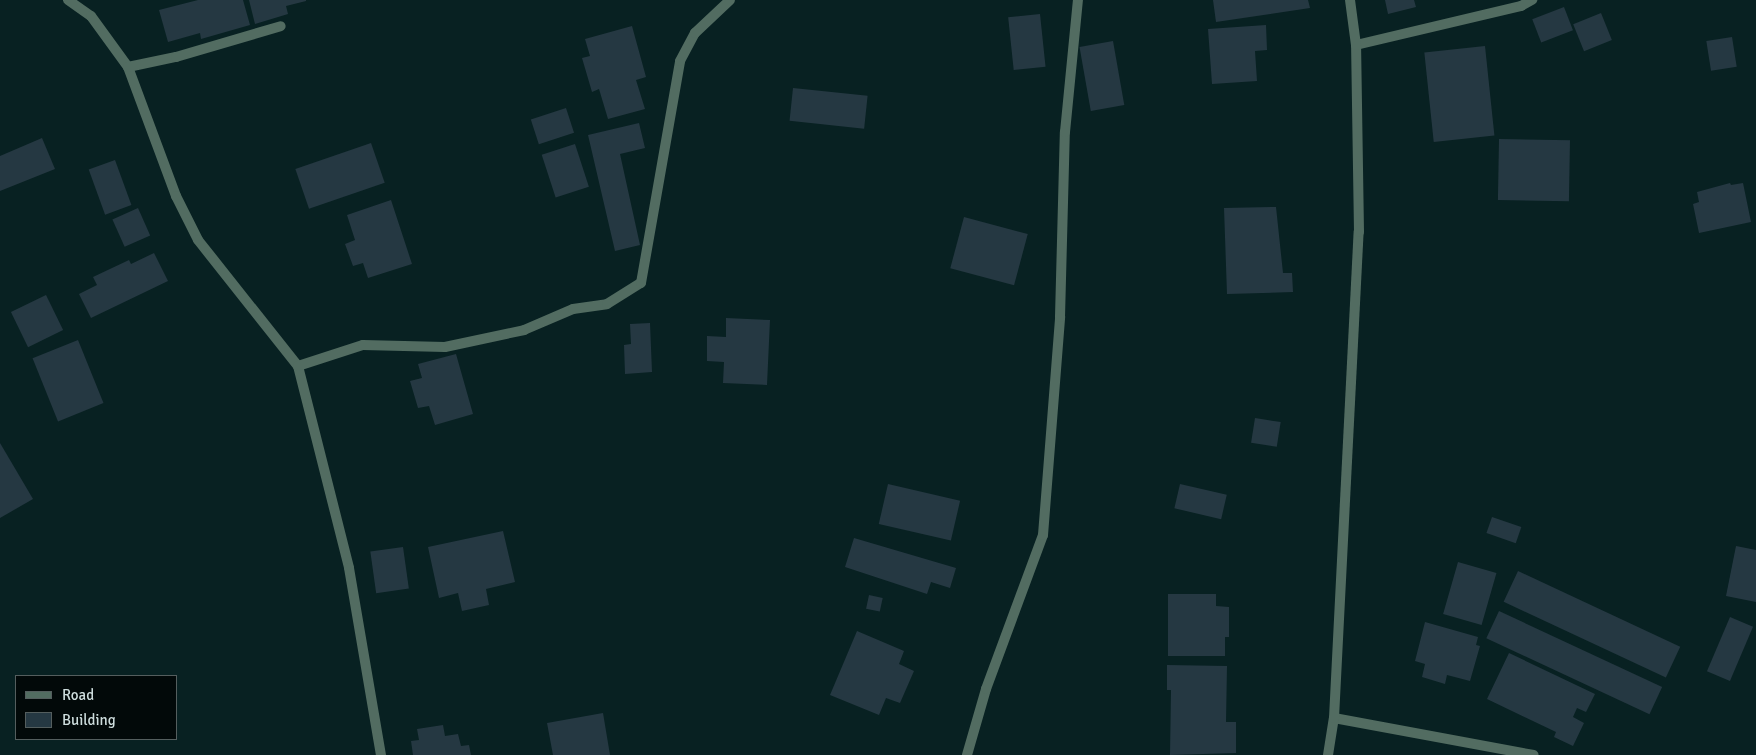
<!DOCTYPE html>
<style>
body{margin:0}
#map{position:relative;width:1756px;height:755px;overflow:hidden;background:#082122;font-family:Signika,sans-serif}
div>[style]{position:absolute}
.building>*{inset:0;background:#253842;transform-origin:0 0}
.street>*{height:10px;margin:-5px;padding:0 5px;transform-origin:5px;border-radius:5px;background:#526c61}
span{translate:-50% -50%;white-space:nowrap;text-align:center;line-height:1.15;-webkit-text-stroke:5px #020909;paint-order:stroke}
.legend{position:absolute;left:15px;top:675px;width:162px;height:65px;box-sizing:border-box;background:#020909;border:1px solid #545e5e;margin:0;padding:6px 9px;list-style:none;font-size:15px;color:#cedddd}
.legend li{display:flex;align-items:center;gap:10px;height:25px}
.legend b{width:25px;border:1px solid #545e5e}
</style>
<div id="map">
<div class="building">
<i style="clip-path:polygon(198px 0,243px 0,250px 25px,201px 39px,200px 33px,168px 42px,159px 10px)"></i>
<i style="clip-path:polygon(249px 0,306px 0,306px 1px,286px 6px,288px 14px,255px 24px)"></i>
<i style="clip-path:polygon(1213px 0,1308px 0,1310px 8px,1216px 22px)"></i>
<i style="clip-path:polygon(1385px 0,1414px 0,1416px 7px,1388px 14px)"></i>
<i style="left:1564px;top:7px;width:25px;height:34px;rotate:69deg"></i>
<i style="left:1601px;top:13px;width:29px;height:30px;rotate:68deg"></i>
<i style="left:1040px;top:14px;width:53px;height:32px;rotate:84deg"></i>
<i style="clip-path:polygon(1266px 25px,1267px 50px,1255px 51px,1257px 81px,1212px 84px,1208px 29px)"></i>
<i style="clip-path:polygon(632px 26px,646px 77px,636px 80px,645px 109px,608px 119px,599px 89px,592px 92px,582px 58px,590px 56px,585px 39px)"></i>
<i style="left:1732px;top:37px;width:30px;height:26px;rotate:81deg"></i>
<i style="left:1113px;top:41px;width:65px;height:34px;rotate:80deg"></i>
<i style="left:1485px;top:46px;width:90px;height:61px;rotate:84deg"></i>
<i style="left:793px;top:88px;width:75px;height:33px;rotate:6deg"></i>
<i style="left:566px;top:108px;width:26px;height:37px;rotate:72deg"></i>
<i style="clip-path:polygon(639px 123px,645px 148px,620px 154px,640px 245px,615px 251px,588px 135px)"></i>
<i style="clip-path:polygon(42px 138px,55px 169px,0 191px,0 156px)"></i>
<i style="left:1499px;top:139px;width:71px;height:61px;rotate:1deg"></i>
<i style="left:371px;top:143px;width:42px;height:80px;rotate:71deg"></i>
<i style="left:575px;top:144px;width:45px;height:35px;rotate:72deg"></i>
<i style="left:115px;top:160px;width:48px;height:28px;rotate:70deg"></i>
<i style="clip-path:polygon(1730px 183px,1731px 185px,1743px 183px,1751px 222px,1699px 233px,1693px 204px,1699px 202px,1697px 192px)"></i>
<i style="clip-path:polygon(391px 200px,412px 264px,368px 278px,363px 263px,353px 266px,345px 244px,355px 240px,347px 215px)"></i>
<i style="clip-path:polygon(1276px 207px,1283px 273px,1292px 273px,1293px 292px,1227px 294px,1224px 208px)"></i>
<i style="left:138px;top:208px;width:30px;height:28px;rotate:66deg"></i>
<i style="left:964px;top:217px;width:66px;height:53px;rotate:15deg"></i>
<i style="clip-path:polygon(154px 253px,168px 281px,91px 318px,79px 294px,97px 285px,93px 277px,129px 260px,131px 264px)"></i>
<i style="left:46px;top:295px;width:39px;height:39px;rotate:64deg"></i>
<i style="clip-path:polygon(726px 318px,770px 320px,767px 385px,723px 383px,724px 362px,707px 361px,707px 336px,726px 337px)"></i>
<i style="clip-path:polygon(650px 323px,652px 372px,625px 374px,624px 345px,631px 344px,630px 324px)"></i>
<i style="left:78px;top:340px;width:68px;height:49px;rotate:68deg"></i>
<i style="clip-path:polygon(456px 354px,473px 414px,435px 425px,429px 406px,418px 408px,410px 381px,422px 378px,418px 364px)"></i>
<i style="left:1255px;top:418px;width:26px;height:25px;rotate:9deg"></i>
<i style="clip-path:polygon(0 443px,33px 499px,0 518px)"></i>
<i style="left:888px;top:484px;width:74px;height:41px;rotate:13deg"></i>
<i style="left:1180px;top:484px;width:48px;height:25px;rotate:13deg"></i>
<i style="left:1492px;top:517px;width:31px;height:17px;rotate:19deg"></i>
<i style="clip-path:polygon(503px 531px,515px 582px,486px 589px,489px 605px,462px 611px,458px 593px,439px 598px,428px 547px)"></i>
<i style="clip-path:polygon(854px 538px,956px 568px,950px 588px,931px 582px,927px 594px,845px 567px)"></i>
<i style="clip-path:polygon(1736px 546px,1756px 550px,1756px 602px,1726px 596px)"></i>
<i style="left:403px;top:547px;width:42px;height:33px;rotate:82deg"></i>
<i style="left:1458px;top:562px;width:40px;height:54px;rotate:16deg"></i>
<i style="left:1518px;top:571px;width:179px;height:34px;rotate:25deg"></i>
<i style="clip-path:polygon(1168px 594px,1216px 594px,1216px 606px,1229px 607px,1229px 637px,1225px 637px,1225px 656px,1168px 656px)"></i>
<i style="left:869px;top:595px;width:14px;height:14px;rotate:12deg"></i>
<i style="left:1499px;top:611px;width:180px;height:30px;rotate:25deg"></i>
<i style="left:1730px;top:617px;width:25px;height:59px;rotate:23deg"></i>
<i style="clip-path:polygon(1425px 622px,1478px 637px,1476px 645px,1480px 646px,1470px 681px,1447px 675px,1445px 684px,1422px 677px,1425px 664px,1415px 661px)"></i>
<i style="clip-path:polygon(857px 631px,904px 651px,899px 664px,914px 671px,900px 703px,886px 698px,879px 715px,830px 695px)"></i>
<i style="clip-path:polygon(1509px 653px,1595px 694px,1586px 712px,1577px 708px,1573px 717px,1584px 723px,1573px 746px,1554px 737px,1556px 732px,1487px 699px)"></i>
<i style="clip-path:polygon(1167px 665px,1227px 666px,1226px 722px,1236px 722px,1236px 753px,1170px 755px,1171px 690px,1167px 690px)"></i>
<i style="clip-path:polygon(603px 713px,610px 755px,553px 755px,547px 723px)"></i>
<i style="clip-path:polygon(443px 725px,445px 736px,458px 734px,461px 746px,469px 745px,471px 755px,413px 755px,411px 741px,419px 740px,417px 729px)"></i>
</div>
<div class="street">
<i style="left:68px;top:0;width:28px;rotate:35deg"></i>
<i style="left:91px;top:16px;width:63px;rotate:54deg"></i>
<i style="left:128px;top:67px;width:138px;rotate:69.6deg"></i>
<i style="left:176px;top:196px;width:49px;rotate:63.4deg"></i>
<i style="left:198px;top:240px;width:161px;rotate:51.6deg"></i>
<i style="left:298px;top:366px;width:208px;rotate:75.8deg"></i>
<i style="left:349px;top:568px;width:190px;rotate:80.3deg"></i>
<i style="left:1356px;top:45px;width:170px;rotate:-13.3deg"></i>
<i style="left:1521px;top:6px;width:13px;rotate:-29deg"></i>
<i style="left:128px;top:67px;width:49px;rotate:-11.8deg"></i>
<i style="left:176px;top:57px;width:109px;rotate:-16.4deg"></i>
<i style="left:298px;top:366px;width:68px;rotate:-17.9deg"></i>
<i style="left:363px;top:345px;width:82px;rotate:1.4deg"></i>
<i style="left:445px;top:347px;width:81px;rotate:-12.1deg"></i>
<i style="left:524px;top:330px;width:53px;rotate:-23.2deg"></i>
<i style="left:573px;top:309px;width:34px;rotate:-8deg"></i>
<i style="left:607px;top:304px;width:40px;rotate:-32deg"></i>
<i style="left:641px;top:283px;width:225px;rotate:-80deg"></i>
<i style="left:680px;top:61px;width:32px;rotate:-62deg"></i>
<i style="left:695px;top:33px;width:48px;rotate:-43.3deg"></i>
<i style="left:1334px;top:718px;width:203px;rotate:10.5deg"></i>
<i style="left:967px;top:755px;width:69px;rotate:-73.9deg"></i>
<i style="left:986px;top:689px;width:164px;rotate:-69.7deg"></i>
<i style="left:1043px;top:535px;width:219px;rotate:-85.5deg"></i>
<i style="left:1060px;top:317px;width:185px;rotate:-88.5deg"></i>
<i style="left:1065px;top:132px;width:133px;rotate:-84.4deg"></i>
<i style="left:1328px;top:755px;width:37px;rotate:-81deg"></i>
<i style="left:1334px;top:718px;width:487px;rotate:-87.1deg"></i>
<i style="left:1359px;top:232px;width:187px;rotate:-90.9deg"></i>
<i style="left:1356px;top:45px;width:45px;rotate:-97.6deg"></i>
</div>
<ul class="legend">
<li><b style="height:6px;background:#526c61"></b>Road</li>
<li><b style="height:14px;background:#253842"></b>Building</li>
</ul>
</div>
